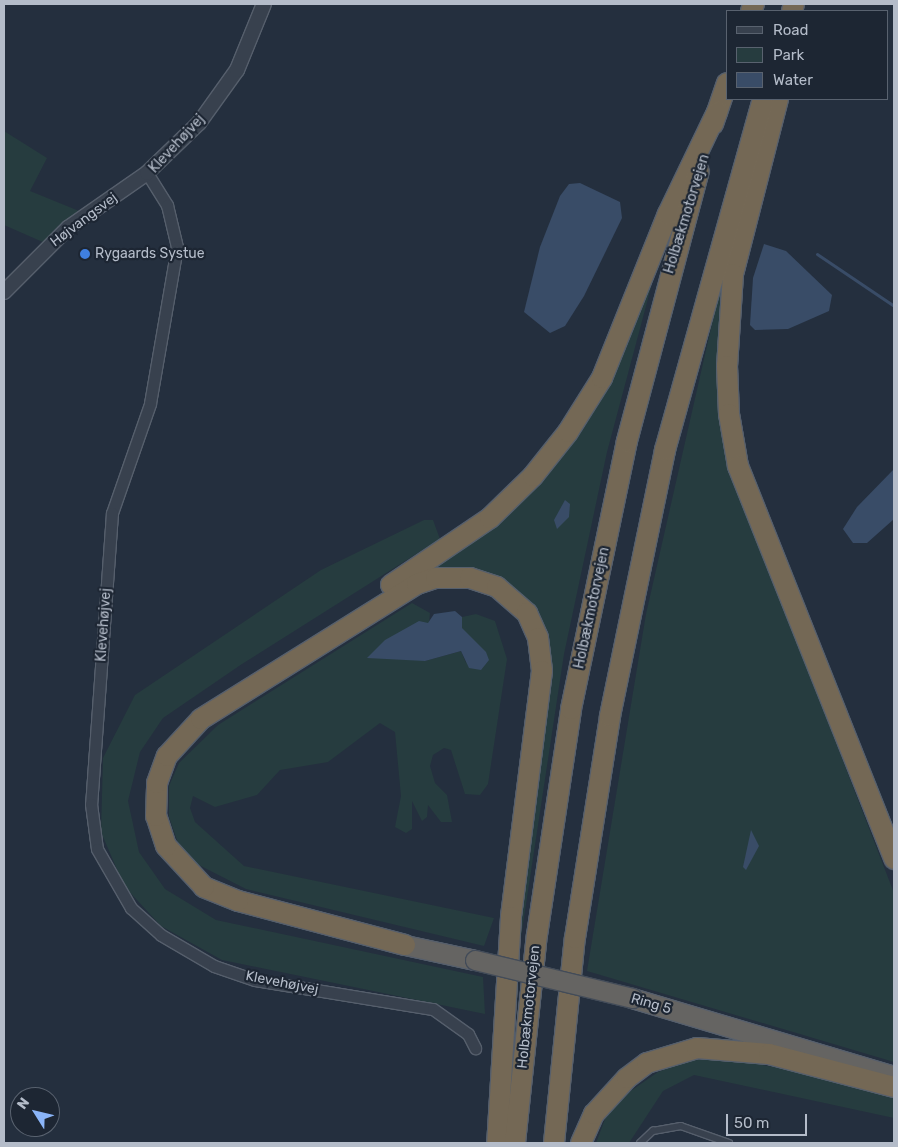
<!DOCTYPE html>
<meta charset="utf-8">
<style>
body{margin:0}
#map{position:relative;width:898px;height:1147px;overflow:hidden;background:#242f3e;font-family:Rubik,sans-serif}
div>[style]{position:absolute}
.green>*{inset:0;background:#263c3f}
.water>*{inset:0;background:#394c67}
.stream>*{height:3px;margin:-1.5px;padding:0 1.5px;transform-origin:1.5px;border-radius:1.5px;background:#394c67}
.roads{filter:drop-shadow(1px 0 #565f6c) drop-shadow(-1px 0 #565f6c) drop-shadow(0 1px #565f6c) drop-shadow(0 -1px #565f6c)}
.service>*{height:5.5px;margin:-2.75px;padding:0 2.75px;transform-origin:2.75px;border-radius:2.75px;background:#38414e}
.minor>*{height:11px;margin:-5.5px;padding:0 5.5px;transform-origin:5.5px;border-radius:5.5px;background:#38414e}
.tertiary>*{height:14px;margin:-7px;padding:0 7px;transform-origin:7px;border-radius:7px;background:#38414e}
.trunk>*{height:19px;margin:-9.5px;padding:0 9.5px;transform-origin:9.5px;border-radius:9.5px;background:#656462}
.motorway>*{height:20px;margin:-10px;padding:0 10px;transform-origin:10px;border-radius:10px;background:#746855}
.bridges{filter:drop-shadow(1px 0 #434c59) drop-shadow(-1px 0 #434c59) drop-shadow(0 1px #434c59) drop-shadow(0 -1px #434c59)}
.trunk-bridge>*{height:19px;margin:-9.5px;padding:0 9.5px;transform-origin:9.5px;border-radius:9.5px;background:#656462}
.dots>*{width:14px;height:14px;translate:-50% -50%;box-sizing:border-box;border:2px solid #1d2633;border-radius:50%}
span{translate:-50% -50%;white-space:nowrap;text-align:center;line-height:1.15;-webkit-text-stroke:4.5px #1d2633;paint-order:stroke}
.street-label{font-size:14px;color:#b4bcc9}
.poi-label{font-size:14px;color:#b4bcc9}
.left{translate:0 -50%;text-align:left}
.frame{position:absolute;inset:0;border:5px solid #b4bcc9;pointer-events:none}
.legend{position:absolute;left:726px;top:10px;width:162px;height:90px;box-sizing:border-box;background:#1d2633;border:1px solid #59626f;margin:0;padding:6px 9px;list-style:none;font-size:15px;color:#b4bcc9}
.legend li{display:flex;align-items:center;gap:10px;height:25px}
.legend b{width:25px;border:1px solid #59626f}
.north{position:absolute;left:10px;top:1087px;width:50px;height:50px;box-sizing:border-box;background:#1d2633;border:1px solid #59626f;border-radius:50%;rotate:306deg;font-size:14px;font-weight:700;line-height:20px;text-align:center;color:#b4bcc9}
.north::after{content:'';display:block;margin:auto;width:18px;height:22px;background:#8ab4f8;clip-path:polygon(50% 0,100% 100%,50% 72%,0 100%)}
.scale{position:absolute;left:726px;top:1114px;width:81px;height:22px;box-sizing:border-box;border:2px solid #b4bcc9;border-top:0;padding-left:6px;font-size:15px;line-height:18px;white-space:nowrap;color:#b4bcc9;-webkit-text-stroke:4px #1d2633;paint-order:stroke}
</style>
<div id="map">
<div class="green">
<i style="clip-path:polygon(4px 131px,47px 158px,30px 191px,84px 213px,45px 243px,4px 225px)"></i>
<i style="clip-path:polygon(657px 265px,607px 452px,564px 654px,518px 957px,514px 956px,546px 695px,516px 591px,412px 578px,544px 472px)"></i>
<i style="clip-path:polygon(719px 293px,723px 294px,718px 407px,726px 458px,894px 893px,894px 1062px,587px 971px,646px 614px)"></i>
<i style="clip-path:polygon(424px 520px,433px 520px,440px 539px,242px 664px,163px 718px,140px 752px,128px 801px,139px 852px,165px 889px,216px 920px,483px 977px,485px 1014px,222px 960px,161px 926px,124px 886px,101px 832px,103px 758px,135px 695px,321px 570px)"></i>
<i style="clip-path:polygon(412px 603px,430px 613px,425px 661px,461px 651px,466px 663px,460px 625px,462px 617px,476px 614px,495px 621px,507px 659px,488px 784px,480px 795px,465px 794px,451px 750px,444px 748px,433px 755px,430px 766px,435px 783px,447px 795px,452px 822px,441px 822px,428px 805px,427px 817px,422px 821px,412px 801px,412px 829px,406px 833px,395px 827px,401px 796px,395px 732px,380px 723px,328px 762px,280px 770px,257px 795px,215px 807px,193px 796px,190px 808px,195px 822px,244px 866px,494px 918px,484px 946px,246px 889px,191px 861px,179px 846px,169px 817px,169px 786px,179px 763px,218px 725px)"></i>
<i style="clip-path:polygon(720px 1058px,811px 1073px,894px 1098px,894px 1118px,694px 1075px,663px 1091px,629px 1143px,596px 1143px,605px 1119px,622px 1097px,658px 1072px,687px 1061px)"></i>
</div>
<div class="water">
<i style="clip-path:polygon(580px 183px,620px 202px,622px 218px,584px 296px,565px 326px,550px 333px,524px 312px,540px 247px,560px 196px,569px 184px)"></i>
<i style="clip-path:polygon(764px 244px,786px 251px,832px 295px,829px 311px,788px 329px,755px 330px,750px 325px,753px 278px)"></i>
<i style="clip-path:polygon(894px 469px,894px 519px,867px 543px,853px 543px,843px 529px,857px 507px)"></i>
<i style="clip-path:polygon(565px 500px,570px 504px,569px 517px,557px 529px,554px 520px)"></i>
<i style="clip-path:polygon(455px 611px,462px 617px,462px 628px,486px 652px,489px 660px,481px 670px,469px 668px,461px 651px,425px 661px,367px 658px,385px 640px,419px 621px,428px 623px,434px 614px)"></i>
<i style="clip-path:polygon(751px 830px,759px 846px,746px 870px,743px 867px)"></i>
</div>
<div class="stream">
<i style="left:817px;top:254px;width:93px;rotate:34deg"></i>
</div>
<div class="roads">
<div class="service">
<i style="left:640px;top:1143px;width:18px;rotate:-43deg"></i>
<i style="left:653px;top:1131px;width:28px;rotate:-10deg"></i>
<i style="left:681px;top:1126px;width:51px;rotate:19.5deg"></i>
</div>
<div class="minor">
<i style="left:147px;top:173px;width:38px;rotate:58deg"></i>
<i style="left:167px;top:205px;width:43px;rotate:76.6deg"></i>
<i style="left:177px;top:247px;width:159px;rotate:99.8deg"></i>
<i style="left:150px;top:404px;width:115px;rotate:109.2deg"></i>
<i style="left:112px;top:513px;width:292px;rotate:94.1deg"></i>
<i style="left:91px;top:804px;width:45px;rotate:82.4deg"></i>
<i style="left:97px;top:849px;width:68px;rotate:60deg"></i>
<i style="left:131px;top:908px;width:40px;rotate:42deg"></i>
<i style="left:161px;top:935px;width:61px;rotate:30.3deg"></i>
<i style="left:214px;top:966px;width:43px;rotate:18.9deg"></i>
<i style="left:255px;top:980px;width:180px;rotate:9.3deg"></i>
<i style="left:433px;top:1009px;width:43px;rotate:35.5deg"></i>
<i style="left:468px;top:1034px;width:16px;rotate:63deg"></i>
</div>
<div class="tertiary">
<i style="left:4px;top:292px;width:91px;rotate:-45deg"></i>
<i style="left:68px;top:228px;width:96px;rotate:-34.8deg"></i>
<i style="left:147px;top:173px;width:72px;rotate:-43.9deg"></i>
<i style="left:199px;top:123px;width:65px;rotate:-54.4deg"></i>
<i style="left:237px;top:70px;width:71px;rotate:-67.8deg"></i>
</div>
<div class="trunk">
<i style="left:405px;top:945px;width:72px;rotate:12.1deg"></i>
<i style="left:632px;top:998px;width:273px;rotate:16.6deg"></i>
</div>
<div class="motorway">
<i style="left:751px;top:11px;width:8px;rotate:-67deg"></i>
<i style="left:792px;top:11px;width:7px;rotate:-74deg"></i>
<i style="left:778px;top:99px;width:181px;rotate:104.4deg"></i>
<i style="left:733px;top:274px;width:92px;rotate:93.7deg"></i>
<i style="left:727px;top:366px;width:48px;rotate:87.6deg"></i>
<i style="left:729px;top:414px;width:53px;rotate:80.2deg"></i>
<i style="left:738px;top:466px;width:423px;rotate:68.3deg"></i>
<i style="left:713px;top:124px;width:43px;rotate:-71.1deg"></i>
<i style="left:391px;top:585px;width:120px;rotate:-34.1deg"></i>
<i style="left:490px;top:518px;width:60px;rotate:-44.3deg"></i>
<i style="left:533px;top:476px;width:56px;rotate:-51.5deg"></i>
<i style="left:568px;top:432px;width:64px;rotate:-57.8deg"></i>
<i style="left:602px;top:378px;width:177px;rotate:-68.1deg"></i>
<i style="left:668px;top:214px;width:113px;rotate:-64.3deg"></i>
<i style="left:405px;top:945px;width:173px;rotate:-165.2deg"></i>
<i style="left:238px;top:901px;width:37px;rotate:-158deg"></i>
<i style="left:204px;top:887px;width:56px;rotate:-132.8deg"></i>
<i style="left:166px;top:846px;width:32px;rotate:-108deg"></i>
<i style="left:156px;top:816px;width:33px;rotate:-88deg"></i>
<i style="left:157px;top:783px;width:29px;rotate:-70deg"></i>
<i style="left:167px;top:756px;width:50px;rotate:-47.4deg"></i>
<i style="left:201px;top:719px;width:255px;rotate:-32deg"></i>
<i style="left:417px;top:584px;width:20px;rotate:-18deg"></i>
<i style="left:436px;top:578px;width:34px"></i>
<i style="left:470px;top:578px;width:28px;rotate:18deg"></i>
<i style="left:497px;top:587px;width:40px;rotate:41deg"></i>
<i style="left:527px;top:613px;width:27px;rotate:66deg"></i>
<i style="left:538px;top:638px;width:33px;rotate:83deg"></i>
<i style="left:542px;top:671px;width:248px;rotate:97.2deg"></i>
<i style="left:511px;top:917px;width:226px;rotate:93.5deg"></i>
<i style="left:515px;top:1143px;width:209px;rotate:-84deg"></i>
<i style="left:537px;top:935px;width:229px;rotate:-81.4deg"></i>
<i style="left:571px;top:709px;width:274px;rotate:-78.2deg"></i>
<i style="left:627px;top:441px;width:279px;rotate:-75.1deg"></i>
<i style="left:554px;top:1143px;width:206px;rotate:-84.2deg"></i>
<i style="left:575px;top:938px;width:225px;rotate:-81deg"></i>
<i style="left:610px;top:716px;width:272px;rotate:-78.3deg"></i>
<i style="left:665px;top:450px;width:364px;rotate:-74.4deg"></i>
<i style="left:581px;top:1143px;width:32px;rotate:-66deg"></i>
<i style="left:594px;top:1114px;width:49px;rotate:-47.5deg"></i>
<i style="left:627px;top:1078px;width:25px;rotate:-37deg"></i>
<i style="left:647px;top:1063px;width:52px;rotate:-16.7deg"></i>
<i style="left:697px;top:1048px;width:72px;rotate:4.8deg"></i>
<i style="left:769px;top:1054px;width:129px;rotate:14.8deg"></i>
</div>
</div>
<div class="bridges">
<div class="trunk-bridge">
<i style="left:475px;top:960px;width:162px;rotate:13.6deg"></i>
</div>
</div>
<div class="dots">
<i style="left:85px;top:254px;background:#3f7fe0"></i>
</div>
<div class="street-label">
<span style="left:177px;top:144px;rotate:-47deg">Klevehøjvej</span>
<span style="left:687px;top:214px;rotate:-73deg">Holbækmotorvejen</span>
<span style="left:84px;top:220px;rotate:-37deg">Højvangsvej</span>
<span style="left:592px;top:608px;rotate:-78deg">Holbækmotorvejen</span>
<span style="left:104px;top:625px;rotate:-86deg">Klevehøjvej</span>
<span style="left:282px;top:983px;rotate:11deg">Klevehøjvej</span>
<span style="left:651px;top:1004px;rotate:16deg">Ring 5</span>
<span style="left:529px;top:1007px;rotate:-84deg">Holbækmotorvejen</span>
</div>
<div class="poi-label">
<span class="left" style="left:95px;top:254px">Rygaards Systue</span>
</div>
<div class="frame"></div>
<ul class="legend">
<li><b style="height:6px;background:#38414e"></b>Road</li>
<li><b style="height:14px;background:#263c3f"></b>Park</li>
<li><b style="height:14px;background:#394c67"></b>Water</li>
</ul>
<div class="north">N</div>
<div class="scale">50 m</div>
</div>
